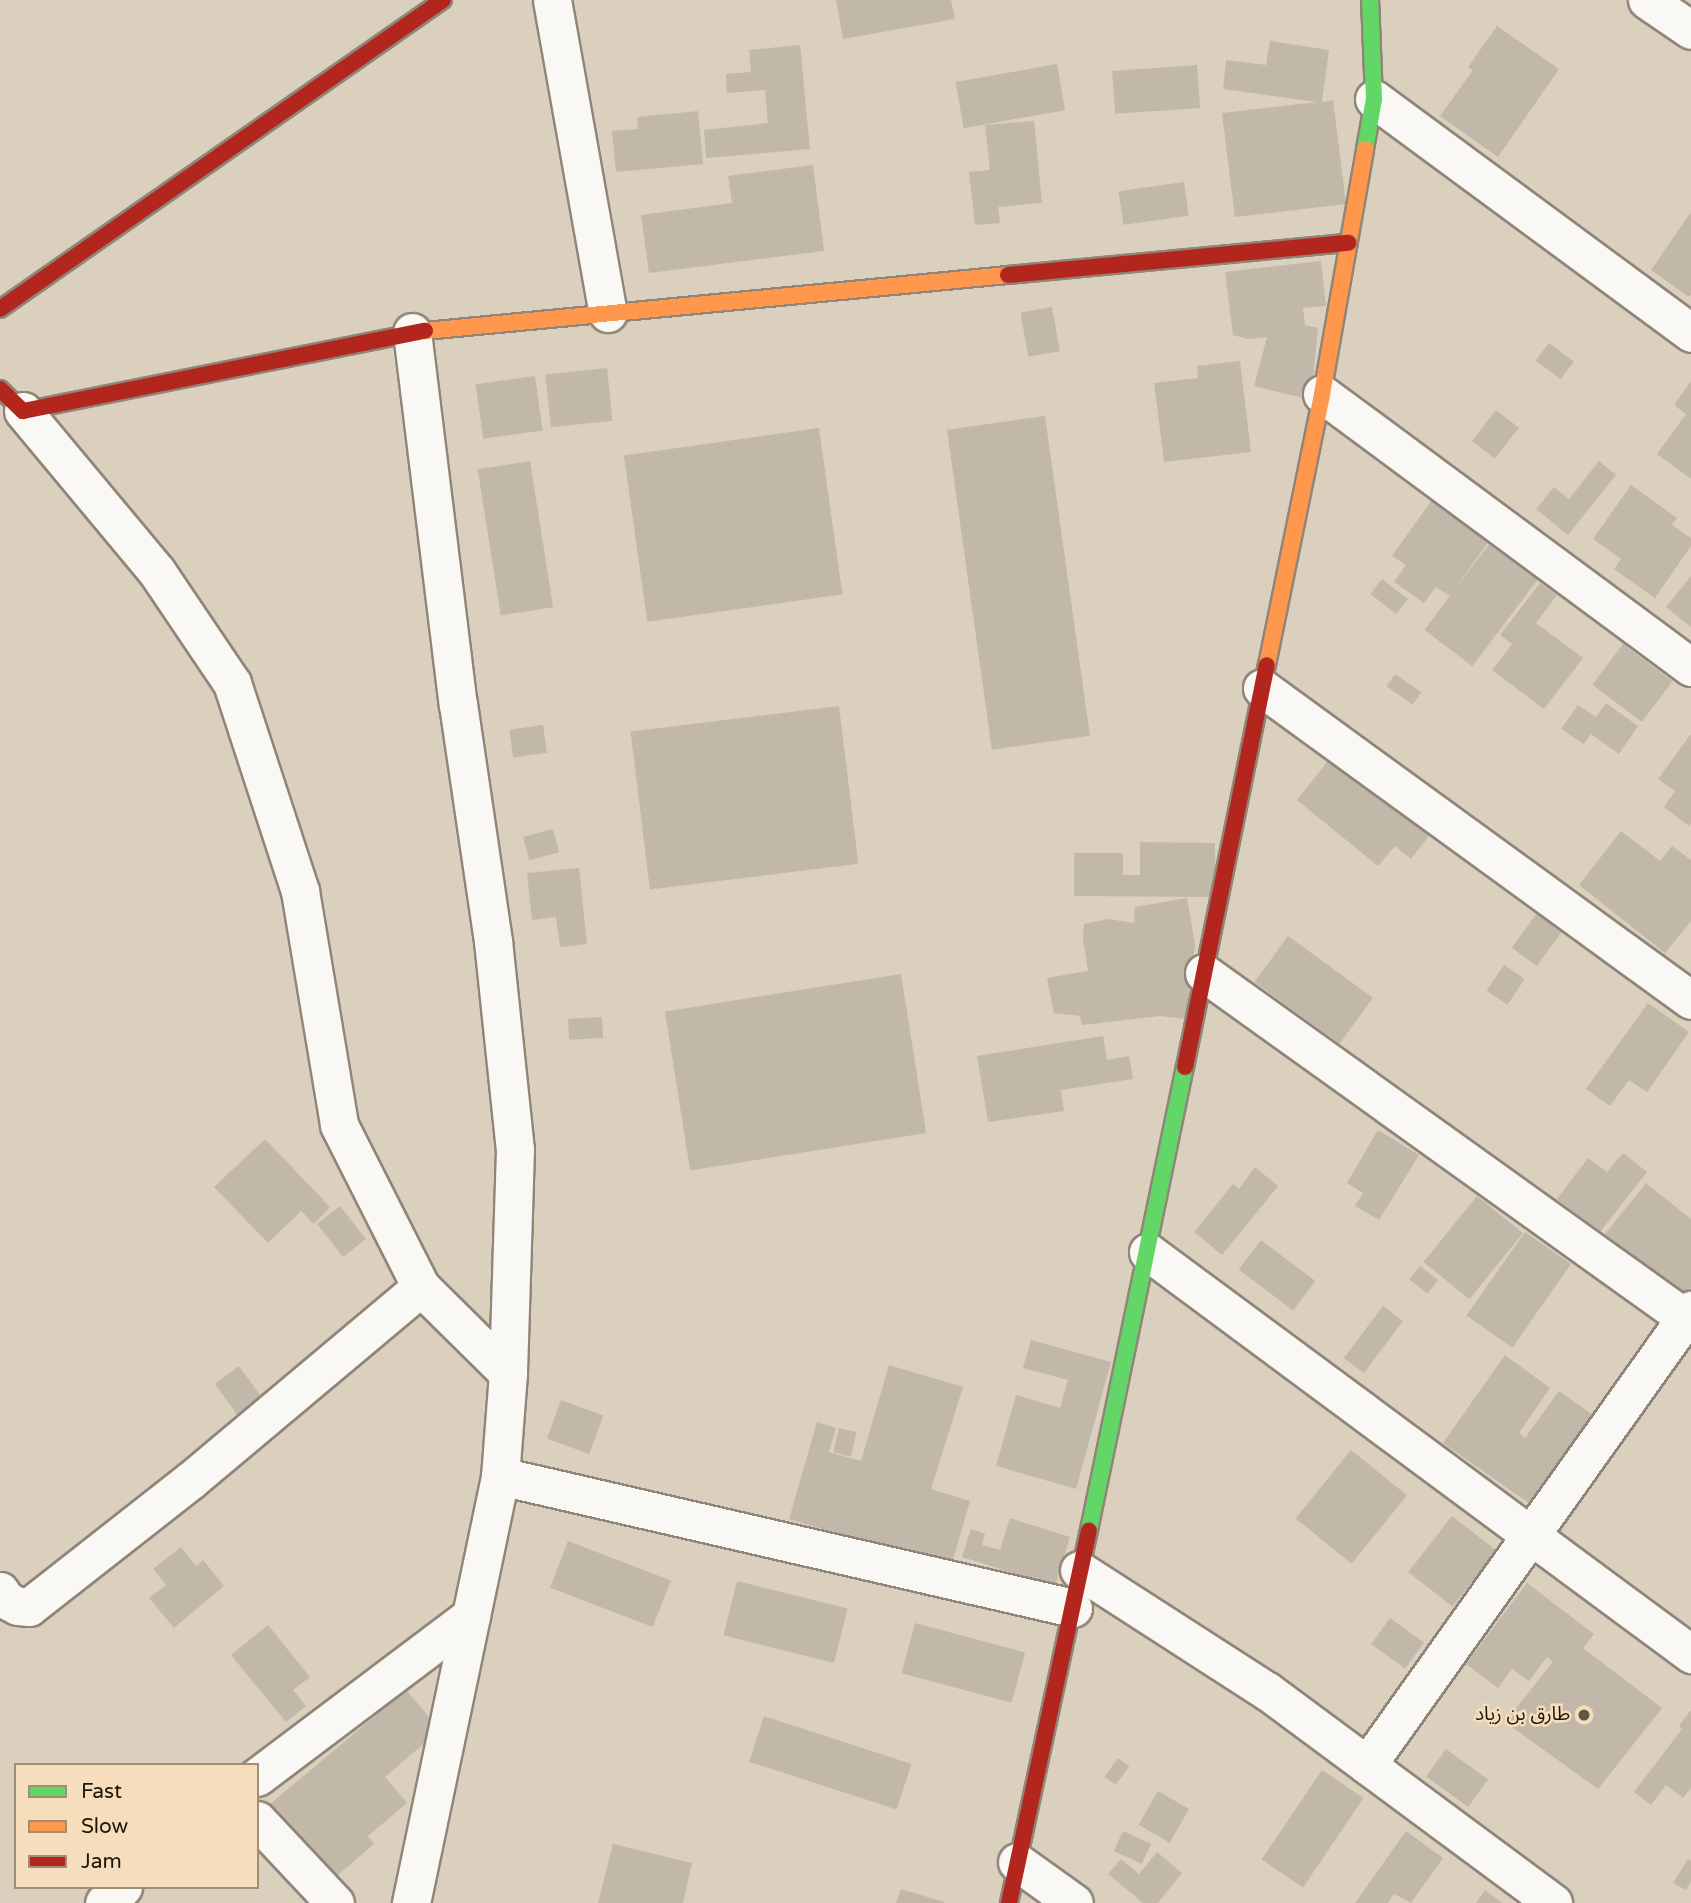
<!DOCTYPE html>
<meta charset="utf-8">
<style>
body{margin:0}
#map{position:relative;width:1691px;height:1903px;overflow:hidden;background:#dbcfbd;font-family:"Varela Round","Noto Sans Arabic",sans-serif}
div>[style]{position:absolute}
.building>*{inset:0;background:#c2b8aa;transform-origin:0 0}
.roads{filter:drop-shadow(2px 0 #8f8578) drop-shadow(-2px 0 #8f8578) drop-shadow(0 2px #8f8578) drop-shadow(0 -2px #8f8578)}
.street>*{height:37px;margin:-18.5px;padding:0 18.5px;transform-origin:18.5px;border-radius:18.5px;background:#faf8f5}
.fast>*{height:16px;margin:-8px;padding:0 8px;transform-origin:8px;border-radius:8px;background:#63d668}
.slow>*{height:16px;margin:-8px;padding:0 8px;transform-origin:8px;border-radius:8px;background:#ff974d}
.jam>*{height:16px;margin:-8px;padding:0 8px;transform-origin:8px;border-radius:8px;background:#b3261e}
.dots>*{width:19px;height:19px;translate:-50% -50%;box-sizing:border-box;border:4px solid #f6debc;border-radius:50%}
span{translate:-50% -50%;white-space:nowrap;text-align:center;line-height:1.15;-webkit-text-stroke:5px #f6debc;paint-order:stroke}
.poi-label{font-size:19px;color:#1e160a}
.right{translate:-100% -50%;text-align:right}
.legend{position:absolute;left:14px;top:1763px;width:245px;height:126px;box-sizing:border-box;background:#f6debc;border:2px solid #a08e75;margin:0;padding:9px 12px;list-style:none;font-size:21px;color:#1e160a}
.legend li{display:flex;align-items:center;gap:14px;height:35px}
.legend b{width:35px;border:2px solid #a08e75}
</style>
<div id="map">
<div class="building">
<i style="clip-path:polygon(836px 0,951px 0,955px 19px,843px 39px)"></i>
<i style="clip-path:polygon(1497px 26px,1559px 69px,1498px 157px,1440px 116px,1473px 70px,1468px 67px)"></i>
<i style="clip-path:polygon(1270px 41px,1329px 50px,1322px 102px,1333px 100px,1346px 204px,1235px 217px,1222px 113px,1317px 102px,1223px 89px,1226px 60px,1266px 65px)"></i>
<i style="clip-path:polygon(800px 45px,810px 149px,706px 158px,704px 130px,768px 123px,765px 90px,727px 93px,726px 74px,751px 72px,749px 50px)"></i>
<i style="left:1057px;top:64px;width:47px;height:103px;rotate:80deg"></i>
<i style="left:1197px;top:65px;width:43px;height:85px;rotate:86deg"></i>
<i style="clip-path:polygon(698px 111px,703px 164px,616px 172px,612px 131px,638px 129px,637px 117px)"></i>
<i style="clip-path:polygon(1034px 121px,1042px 203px,998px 207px,1000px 223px,975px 225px,969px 172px,990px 170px,985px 125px)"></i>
<i style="clip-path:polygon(813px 165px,824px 251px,649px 273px,641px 215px,732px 203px,728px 176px)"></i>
<i style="left:1184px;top:182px;width:34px;height:66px;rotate:82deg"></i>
<i style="clip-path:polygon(1691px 212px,1691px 294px,1689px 297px,1651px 270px)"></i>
<i style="clip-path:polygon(1321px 261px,1326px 306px,1303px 308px,1305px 325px,1318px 328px,1311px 400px,1254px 386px,1267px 337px,1248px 339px,1233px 335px,1225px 272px)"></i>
<i style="left:1052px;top:307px;width:45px;height:32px;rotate:80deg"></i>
<i style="left:1549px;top:343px;width:31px;height:22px;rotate:37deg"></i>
<i style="clip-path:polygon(1240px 361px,1251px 452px,1164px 462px,1154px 383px,1198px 378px,1197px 366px)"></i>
<i style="left:607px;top:368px;width:53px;height:62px;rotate:84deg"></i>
<i style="left:535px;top:376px;width:55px;height:60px;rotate:82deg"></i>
<i style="clip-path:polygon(1691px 381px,1691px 479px,1657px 454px,1686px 414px,1674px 405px)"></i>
<i style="left:1496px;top:410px;width:29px;height:39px;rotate:38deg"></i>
<i style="left:1045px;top:416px;width:323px;height:99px;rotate:82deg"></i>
<i style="left:819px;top:428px;width:168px;height:197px;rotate:82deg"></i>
<i style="left:530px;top:461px;width:148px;height:53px;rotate:81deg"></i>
<i style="clip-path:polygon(1599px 461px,1616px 475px,1568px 535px,1536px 509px,1554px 487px,1569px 499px)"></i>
<i style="clip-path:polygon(1631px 485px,1677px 518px,1672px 525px,1691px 538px,1691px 546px,1655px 598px,1614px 569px,1621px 559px,1593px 539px)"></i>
<i style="clip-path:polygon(1432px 500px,1489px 541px,1450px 596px,1436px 587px,1424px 603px,1394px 582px,1406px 565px,1392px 556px)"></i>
<i style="left:1490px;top:543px;width:60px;height:109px;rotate:37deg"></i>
<i style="clip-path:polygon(1691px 576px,1691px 627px,1666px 607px)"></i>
<i style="left:1382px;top:579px;width:33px;height:19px;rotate:38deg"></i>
<i style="clip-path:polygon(1540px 583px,1557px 595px,1536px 623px,1583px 658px,1544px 709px,1492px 670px,1512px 644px,1500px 635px)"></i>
<i style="left:1623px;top:644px;width:62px;height:51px;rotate:37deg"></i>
<i style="left:1395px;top:674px;width:32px;height:15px;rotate:35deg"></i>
<i style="clip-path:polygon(1606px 703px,1638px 726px,1619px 754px,1591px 734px,1584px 744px,1561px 729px,1578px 705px,1596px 717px)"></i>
<i style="left:839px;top:706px;width:159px;height:210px;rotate:83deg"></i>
<i style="left:543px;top:725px;width:28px;height:34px;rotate:82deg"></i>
<i style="clip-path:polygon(1691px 734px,1691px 823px,1689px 826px,1664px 807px,1675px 791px,1658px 779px)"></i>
<i style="clip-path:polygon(1331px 757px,1429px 836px,1411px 859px,1395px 846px,1378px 866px,1297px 800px)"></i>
<i style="left:553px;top:829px;width:24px;height:31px;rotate:75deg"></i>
<i style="clip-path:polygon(1621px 831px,1660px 861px,1672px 846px,1691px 860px,1691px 921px,1665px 953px,1579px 885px)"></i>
<i style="clip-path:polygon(1140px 842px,1215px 843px,1215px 897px,1074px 896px,1074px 853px,1123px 853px,1123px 875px,1140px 875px)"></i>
<i style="clip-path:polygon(579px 868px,587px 944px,560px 947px,556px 917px,532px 920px,527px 873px)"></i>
<i style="clip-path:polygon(1187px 898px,1195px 944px,1186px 1019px,1160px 1016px,1082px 1025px,1080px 1016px,1054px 1013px,1047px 978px,1088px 971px,1083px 938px,1084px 924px,1108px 919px,1134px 923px,1135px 907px)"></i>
<i style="left:1537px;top:913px;width:31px;height:43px;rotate:36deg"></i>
<i style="left:1288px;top:936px;width:105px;height:57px;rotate:36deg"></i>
<i style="left:1504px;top:965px;width:25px;height:31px;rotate:34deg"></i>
<i style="left:901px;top:974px;width:161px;height:239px;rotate:81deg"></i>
<i style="clip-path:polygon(1648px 1003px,1689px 1032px,1647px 1092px,1629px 1080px,1610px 1106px,1586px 1089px)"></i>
<i style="left:602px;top:1017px;width:21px;height:34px;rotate:87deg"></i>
<i style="clip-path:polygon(1103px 1036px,1107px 1060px,1129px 1056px,1133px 1079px,1061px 1090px,1064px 1111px,988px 1122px,977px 1056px)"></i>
<i style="clip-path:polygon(1378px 1130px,1419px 1155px,1379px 1220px,1355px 1206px,1363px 1193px,1347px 1183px)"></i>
<i style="clip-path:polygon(265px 1139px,330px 1207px,314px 1224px,301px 1211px,268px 1243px,214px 1187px)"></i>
<i style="clip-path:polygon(1623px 1153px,1647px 1172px,1600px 1232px,1557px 1199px,1588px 1158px,1607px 1172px)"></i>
<i style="clip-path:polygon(1255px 1167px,1278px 1186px,1222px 1255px,1194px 1232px,1233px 1184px,1239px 1189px)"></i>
<i style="clip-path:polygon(1646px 1183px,1691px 1219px,1691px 1288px,1684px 1297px,1605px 1234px)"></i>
<i style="left:1477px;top:1196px;width:59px;height:85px;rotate:39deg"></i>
<i style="left:340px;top:1206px;width:42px;height:29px;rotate:52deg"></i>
<i style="left:1525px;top:1232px;width:56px;height:102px;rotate:35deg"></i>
<i style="left:1261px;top:1240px;width:68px;height:37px;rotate:37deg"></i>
<i style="left:1420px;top:1266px;width:23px;height:17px;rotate:38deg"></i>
<i style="left:1383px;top:1306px;width:25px;height:65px;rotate:37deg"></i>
<i style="clip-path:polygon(1031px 1340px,1111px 1362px,1076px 1489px,996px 1466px,1016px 1395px,1060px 1408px,1068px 1380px,1023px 1368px)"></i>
<i style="clip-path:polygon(1505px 1355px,1550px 1388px,1519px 1433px,1525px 1438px,1559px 1391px,1593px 1415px,1530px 1504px,1443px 1443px)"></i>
<i style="clip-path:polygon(889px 1365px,963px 1387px,931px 1489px,970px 1501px,951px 1567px,789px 1519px,817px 1422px,836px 1428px,829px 1452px,861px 1461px)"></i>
<i style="left:239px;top:1366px;width:39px;height:30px;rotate:54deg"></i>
<i style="left:561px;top:1400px;width:45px;height:41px;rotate:20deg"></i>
<i style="left:839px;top:1428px;width:18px;height:25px;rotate:13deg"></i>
<i style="left:1351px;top:1450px;width:72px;height:88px;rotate:39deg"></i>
<i style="left:1452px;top:1516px;width:56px;height:71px;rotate:38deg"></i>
<i style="clip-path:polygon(1010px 1518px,1070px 1537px,1055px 1586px,962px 1557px,971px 1529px,985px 1534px,982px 1545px,1000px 1550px)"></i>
<i style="left:568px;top:1541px;width:110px;height:50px;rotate:21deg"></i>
<i style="clip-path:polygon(181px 1547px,196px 1566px,203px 1560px,224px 1586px,174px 1628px,149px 1598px,166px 1585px,153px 1569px)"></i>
<i style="left:737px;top:1581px;width:114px;height:56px;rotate:14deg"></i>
<i style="clip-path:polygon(1527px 1583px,1594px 1634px,1583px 1648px,1662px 1708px,1598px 1789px,1505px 1722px,1553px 1662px,1547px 1657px,1529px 1681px,1512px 1669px,1498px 1688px,1466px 1664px)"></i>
<i style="left:1390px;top:1618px;width:42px;height:32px;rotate:36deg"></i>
<i style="left:915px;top:1623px;width:114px;height:52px;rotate:15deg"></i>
<i style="clip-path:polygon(268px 1625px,310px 1677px,293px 1690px,306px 1706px,286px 1722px,231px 1655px)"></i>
<i style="clip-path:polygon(406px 1690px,440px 1730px,385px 1777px,407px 1803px,368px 1836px,374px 1844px,332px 1880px,269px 1805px)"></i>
<i style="clip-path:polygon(1691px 1710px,1691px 1788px,1683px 1798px,1666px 1785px,1651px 1805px,1634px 1792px,1682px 1729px,1679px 1726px)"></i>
<i style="left:764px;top:1716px;width:155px;height:48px;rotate:18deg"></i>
<i style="left:1446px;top:1749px;width:52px;height:34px;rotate:36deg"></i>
<i style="left:1118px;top:1758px;width:14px;height:23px;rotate:36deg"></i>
<i style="left:1322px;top:1770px;width:50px;height:108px;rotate:34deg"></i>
<i style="left:1158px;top:1791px;width:36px;height:39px;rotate:30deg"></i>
<i style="left:1123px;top:1831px;width:31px;height:22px;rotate:25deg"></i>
<i style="clip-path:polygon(1406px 1831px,1443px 1858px,1411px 1903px,1394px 1894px,1388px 1903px,1355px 1903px)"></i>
<i style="clip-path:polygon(613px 1844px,692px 1863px,683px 1903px,598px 1903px)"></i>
<i style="clip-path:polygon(1157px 1852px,1182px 1873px,1158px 1903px,1143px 1903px,1108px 1874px,1121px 1859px,1139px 1874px)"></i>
<i style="clip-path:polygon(1688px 1859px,1691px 1861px,1691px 1882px,1686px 1890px,1673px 1883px)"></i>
<i style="clip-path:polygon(901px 1889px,944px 1902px,944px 1903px,896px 1903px)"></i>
<i style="clip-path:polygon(1485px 1890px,1502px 1903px,1476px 1903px)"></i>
</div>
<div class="roads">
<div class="street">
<i style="left:552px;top:0;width:318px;rotate:79.9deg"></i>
<i style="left:1647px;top:0;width:53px;rotate:34.3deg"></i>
<i style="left:1374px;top:99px;width:394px;rotate:36.4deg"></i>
<i style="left:412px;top:332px;width:375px;rotate:83deg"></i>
<i style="left:458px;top:704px;width:240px;rotate:81.6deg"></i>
<i style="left:493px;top:941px;width:209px;rotate:84deg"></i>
<i style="left:515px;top:1149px;width:224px;rotate:91.8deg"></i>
<i style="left:508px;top:1373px;width:103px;rotate:94.4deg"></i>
<i style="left:1322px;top:394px;width:459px;rotate:36.5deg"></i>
<i style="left:23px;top:411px;width:209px;rotate:50.2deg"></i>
<i style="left:157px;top:572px;width:134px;rotate:56deg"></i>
<i style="left:232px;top:683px;width:219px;rotate:71.9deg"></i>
<i style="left:300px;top:891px;width:237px;rotate:80.5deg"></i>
<i style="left:339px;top:1125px;width:182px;rotate:63.2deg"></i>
<i style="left:421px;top:1287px;width:122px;rotate:44.7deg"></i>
<i style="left:1262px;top:688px;width:530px;rotate:36.03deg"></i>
<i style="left:1204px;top:973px;width:599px;rotate:35.63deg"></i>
<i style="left:1148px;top:1252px;width:676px;rotate:36.51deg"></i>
<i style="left:1079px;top:1570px;width:224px;rotate:32.8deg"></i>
<i style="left:1267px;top:1691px;width:356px;rotate:36.5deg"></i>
<i style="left:0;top:1591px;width:11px;rotate:56deg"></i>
<i style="left:6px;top:1600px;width:13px;rotate:27deg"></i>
<i style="left:18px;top:1606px;width:11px;rotate:5deg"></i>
<i style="left:29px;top:1607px;width:206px;rotate:-38.1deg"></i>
<i style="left:191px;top:1480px;width:300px;rotate:-40deg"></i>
<i style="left:1367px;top:1765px;width:559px;rotate:-54.55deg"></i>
<i style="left:257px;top:1777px;width:268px;rotate:-37deg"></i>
<i style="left:257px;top:1820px;width:114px;rotate:46.8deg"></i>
<i style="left:1017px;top:1862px;width:70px;rotate:35.7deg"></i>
<i style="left:104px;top:1903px;width:25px;rotate:-40deg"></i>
<i style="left:411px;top:1903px;width:436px;rotate:-78.2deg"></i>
<i style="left:500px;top:1476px;width:588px;rotate:12.97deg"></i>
</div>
<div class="fast">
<i style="left:1365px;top:149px;width:51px;rotate:-79.8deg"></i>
<i style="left:1374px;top:99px;width:99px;rotate:-92.3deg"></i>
<i style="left:1089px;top:1530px;width:473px;rotate:-78.3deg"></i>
</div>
<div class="slow">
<i style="left:425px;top:331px;width:586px;rotate:-5.49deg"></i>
<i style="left:1267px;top:665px;width:277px;rotate:-78.5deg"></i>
<i style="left:1322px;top:394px;width:249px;rotate:-80deg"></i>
</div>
<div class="jam">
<i style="left:1008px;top:275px;width:342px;rotate:-5.4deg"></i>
<i style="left:0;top:309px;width:540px;rotate:-34.9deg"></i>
<i style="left:0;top:389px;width:32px;rotate:44deg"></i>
<i style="left:23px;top:411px;width:410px;rotate:-11.3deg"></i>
<i style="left:1185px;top:1067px;width:410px;rotate:-78.5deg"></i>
<i style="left:1009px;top:1903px;width:381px;rotate:-77.9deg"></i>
</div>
</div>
<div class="dots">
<i style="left:1584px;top:1715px;background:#605749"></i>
</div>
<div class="poi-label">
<span class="right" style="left:1570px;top:1715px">طارق بن زياد</span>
</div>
<ul class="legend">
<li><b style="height:9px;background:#63d668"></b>Fast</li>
<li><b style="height:9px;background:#ff974d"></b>Slow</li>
<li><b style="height:9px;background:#b3261e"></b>Jam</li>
</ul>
</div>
